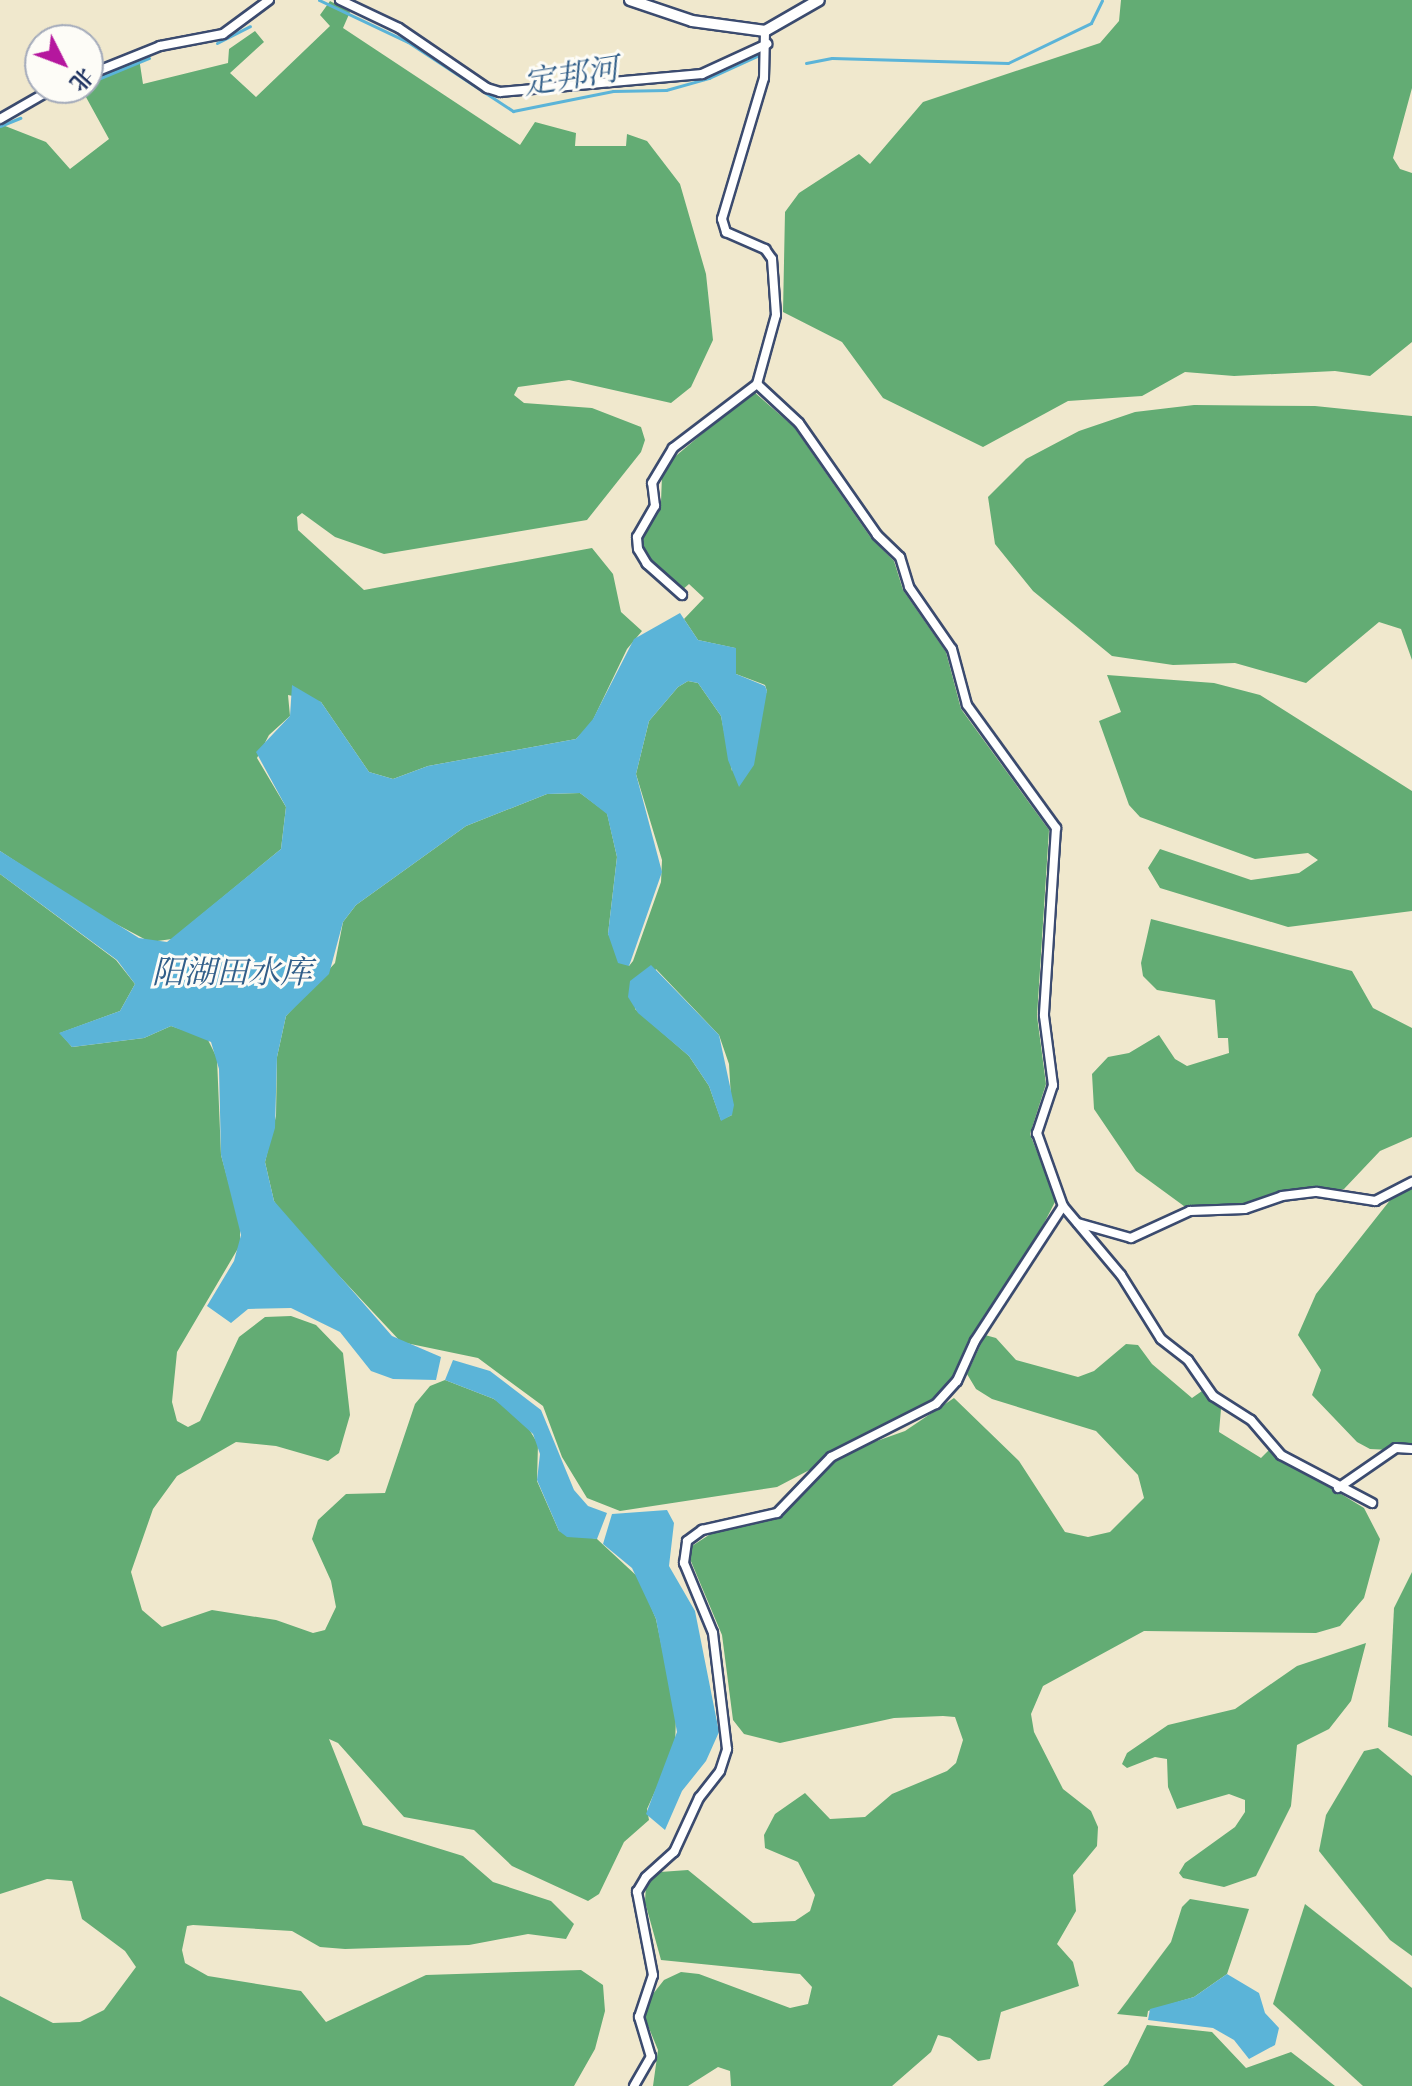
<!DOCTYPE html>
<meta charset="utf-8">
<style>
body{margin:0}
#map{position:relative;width:1412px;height:2086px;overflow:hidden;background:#f0e8cd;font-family:"IM FELL DW Pica","Noto Serif SC",serif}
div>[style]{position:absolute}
.forest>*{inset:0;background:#63ac74}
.water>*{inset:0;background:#5bb4d8}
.stream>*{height:3px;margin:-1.5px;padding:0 1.5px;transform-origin:1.5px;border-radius:1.5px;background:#5bb4d8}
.roads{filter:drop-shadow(2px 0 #3b4b6f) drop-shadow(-2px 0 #3b4b6f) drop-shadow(0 2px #3b4b6f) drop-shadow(0 -2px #3b4b6f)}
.minor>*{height:8px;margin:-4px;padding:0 4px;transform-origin:4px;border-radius:4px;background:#fff}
.tertiary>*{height:10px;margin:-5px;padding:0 5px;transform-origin:5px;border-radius:5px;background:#fff}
span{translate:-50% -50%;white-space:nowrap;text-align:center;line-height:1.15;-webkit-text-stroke:6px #fdfcf7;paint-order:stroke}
.water-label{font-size:32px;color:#315e89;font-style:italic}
.north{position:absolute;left:24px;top:24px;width:80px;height:80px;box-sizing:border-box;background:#fdfcf7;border:2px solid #a3aaba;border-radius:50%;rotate:132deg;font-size:22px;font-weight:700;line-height:32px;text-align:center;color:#1b2f5e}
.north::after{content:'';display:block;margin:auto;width:28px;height:36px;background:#b5179e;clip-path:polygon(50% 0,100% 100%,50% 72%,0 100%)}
</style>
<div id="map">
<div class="forest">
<i style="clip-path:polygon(1121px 0,1412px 0,1412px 88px,1393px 158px,1400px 169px,1412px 173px,1412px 342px,1370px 376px,1335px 371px,1234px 376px,1185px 372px,1142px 396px,1068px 401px,983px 447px,883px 398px,842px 342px,783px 312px,785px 212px,799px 193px,859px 154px,870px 164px,923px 102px,1100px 43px,1119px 21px)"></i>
<i style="clip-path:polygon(330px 1px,350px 12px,343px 28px,520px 145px,535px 122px,576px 133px,575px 146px,626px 146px,627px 134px,647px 141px,680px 184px,706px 274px,713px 340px,691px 387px,671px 403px,569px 380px,518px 387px,514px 395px,524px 403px,592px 408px,641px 427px,645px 440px,641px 452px,587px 520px,384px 554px,335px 537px,302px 513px,297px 517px,298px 530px,364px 590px,592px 548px,613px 574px,621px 612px,642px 631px,627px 649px,591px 724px,576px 739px,428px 766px,393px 779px,369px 772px,321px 702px,288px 695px,290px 716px,269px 735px,257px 758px,286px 807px,281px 849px,172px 939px,150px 942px,86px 908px,0 851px,0 124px,46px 142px,70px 169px,109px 139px,81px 88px,88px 88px,88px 78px,139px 58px,143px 84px,228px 63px,229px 49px,255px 31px,264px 42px,230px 73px,256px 97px,330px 26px,320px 15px)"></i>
<i style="clip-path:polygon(evenodd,753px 391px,794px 427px,871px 538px,894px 561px,903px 590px,946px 652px,961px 709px,1049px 830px,1037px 1016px,1046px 1084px,1030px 1134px,1056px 1200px,1025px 1260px,978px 1329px,951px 1383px,916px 1414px,777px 1487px,620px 1511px,587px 1498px,562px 1457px,543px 1406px,478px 1358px,401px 1342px,285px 1218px,274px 1201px,265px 1162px,276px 1116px,277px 1057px,286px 1016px,335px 963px,343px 922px,356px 905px,466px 826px,547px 794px,580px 793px,607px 813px,617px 857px,608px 934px,629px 966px,633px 961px,661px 882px,662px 860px,636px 774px,649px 721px,678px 687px,688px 681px,698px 683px,721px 716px,732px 771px,767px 691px,765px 685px,736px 674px,735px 648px,698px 640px,684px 619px,704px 598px,689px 584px,681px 591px,647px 560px,642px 541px,661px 502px,662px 475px,671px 460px,753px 391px,656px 969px,719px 1035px,729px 1064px,732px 1115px,721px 1120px,709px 1086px,689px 1056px,635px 1009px,656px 969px)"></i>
<i style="clip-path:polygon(1194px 405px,1315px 406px,1412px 416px,1412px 660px,1401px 629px,1379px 622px,1306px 683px,1235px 663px,1173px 665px,1112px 656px,1033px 591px,995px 544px,988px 497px,1026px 459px,1079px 431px,1135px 412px)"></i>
<i style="clip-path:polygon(1107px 675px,1214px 683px,1260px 695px,1412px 791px,1412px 911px,1288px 927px,1160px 888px,1148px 868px,1160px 849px,1251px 880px,1299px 873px,1318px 860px,1308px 853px,1255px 859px,1140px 817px,1129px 805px,1099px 721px,1121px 712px)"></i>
<i style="clip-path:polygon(0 874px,116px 960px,135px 984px,120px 1011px,60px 1033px,72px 1047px,144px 1038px,171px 1026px,207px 1038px,217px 1058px,221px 1155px,240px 1224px,240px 1245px,177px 1352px,172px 1402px,177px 1421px,188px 1427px,200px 1421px,239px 1337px,265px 1317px,291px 1316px,316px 1325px,343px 1353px,350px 1415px,339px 1453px,328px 1461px,276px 1446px,236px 1442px,177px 1476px,153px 1509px,131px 1572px,142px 1610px,162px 1627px,212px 1610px,276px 1620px,313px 1633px,325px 1630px,336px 1607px,331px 1581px,312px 1539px,318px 1520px,346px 1494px,385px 1493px,415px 1404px,430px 1386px,445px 1380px,494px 1399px,524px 1421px,538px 1444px,537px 1481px,559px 1531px,597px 1539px,639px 1578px,656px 1619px,676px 1715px,675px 1747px,647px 1809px,649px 1820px,624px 1842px,599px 1894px,588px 1901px,512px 1866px,474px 1830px,404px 1817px,338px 1743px,329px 1739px,363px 1825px,463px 1856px,493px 1882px,551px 1901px,574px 1924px,566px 1939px,528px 1934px,469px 1945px,345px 1949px,320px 1947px,292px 1931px,193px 1925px,187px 1926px,182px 1950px,185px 1963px,208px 1976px,301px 1991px,326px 2022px,426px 1975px,581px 1970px,603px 1985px,605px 2011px,595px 2049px,574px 2086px,0 2086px,0 1996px,53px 2023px,80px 2022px,104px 2010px,136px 1967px,125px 1951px,82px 1919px,72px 1881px,47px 1879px,0 1894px)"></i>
<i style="clip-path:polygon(1151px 919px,1352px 971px,1373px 1008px,1412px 1028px,1412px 1137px,1380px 1151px,1344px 1189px,1292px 1189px,1235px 1207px,1188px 1209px,1136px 1171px,1094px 1109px,1092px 1074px,1108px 1057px,1129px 1053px,1159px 1035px,1175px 1059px,1187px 1066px,1229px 1053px,1228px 1038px,1218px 1038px,1215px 1000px,1157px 990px,1143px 976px,1141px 963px)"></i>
<i style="clip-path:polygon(1412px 1187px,1412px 1451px,1370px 1449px,1357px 1442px,1312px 1395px,1321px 1370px,1298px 1335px,1316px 1294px,1391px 1199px)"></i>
<i style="clip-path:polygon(985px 1335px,996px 1338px,1016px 1360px,1078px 1377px,1094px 1371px,1126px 1344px,1138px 1345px,1152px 1364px,1192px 1398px,1202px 1391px,1221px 1409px,1219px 1432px,1261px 1458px,1269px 1450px,1364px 1508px,1380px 1539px,1364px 1598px,1340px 1626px,1316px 1633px,1144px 1631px,1043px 1686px,1031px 1714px,1034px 1732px,1063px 1789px,1091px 1811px,1098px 1827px,1097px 1846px,1073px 1875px,1076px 1911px,1057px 1944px,1073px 1962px,1079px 1986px,1001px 2012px,990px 2059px,978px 2061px,950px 2038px,938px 2035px,931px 2052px,892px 2086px,731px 2086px,730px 2071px,718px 2067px,688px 2086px,653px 2086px,658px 2050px,644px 2016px,649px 1999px,664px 1980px,681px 1972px,699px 1974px,790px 2008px,808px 2004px,812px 1987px,800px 1974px,661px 1960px,645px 1902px,646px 1884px,660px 1872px,688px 1870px,753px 1923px,795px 1921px,810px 1911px,815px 1895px,798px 1862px,765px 1848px,764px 1835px,775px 1814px,805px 1793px,830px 1819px,865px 1817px,892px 1794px,947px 1771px,956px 1763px,963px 1740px,955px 1717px,943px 1716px,894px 1718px,780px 1743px,744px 1734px,733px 1720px,722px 1635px,690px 1559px,692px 1546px,712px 1533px,775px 1519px,843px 1453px,905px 1431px,954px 1398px,1019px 1461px,1065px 1532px,1088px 1537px,1110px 1532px,1144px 1498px,1138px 1475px,1096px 1431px,992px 1399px,976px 1389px,967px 1374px)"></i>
<i style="clip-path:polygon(1412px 1572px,1412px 1736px,1388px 1727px,1394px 1608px)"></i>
<i style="clip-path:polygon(1366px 1643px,1351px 1701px,1329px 1729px,1297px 1745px,1291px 1806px,1256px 1876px,1224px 1887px,1183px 1878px,1179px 1873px,1185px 1863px,1235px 1827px,1245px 1812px,1245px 1800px,1229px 1794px,1177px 1809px,1168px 1787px,1167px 1759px,1155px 1757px,1127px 1768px,1122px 1764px,1127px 1753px,1168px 1725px,1235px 1709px,1297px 1666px)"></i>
<i style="clip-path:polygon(1378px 1748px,1412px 1776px,1412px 1956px,1390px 1940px,1319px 1851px,1326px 1815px,1364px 1751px)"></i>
<i style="clip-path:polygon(1190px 1899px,1249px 1909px,1227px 1974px,1194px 1997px,1148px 2011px,1147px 2017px,1117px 2014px,1171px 1942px,1182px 1907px)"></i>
<i style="clip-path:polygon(1305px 1904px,1412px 1988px,1412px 2086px,1363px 2086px,1273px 2004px)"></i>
<i style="clip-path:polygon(1147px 2025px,1212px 2032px,1246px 2068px,1291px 2052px,1335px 2086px,1103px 2086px,1128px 2064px)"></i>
</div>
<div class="water">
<i style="clip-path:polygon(680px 613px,698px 640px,736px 648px,736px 674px,765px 686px,767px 691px,754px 765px,739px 787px,728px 760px,721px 716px,698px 683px,688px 681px,678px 687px,649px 721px,636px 774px,662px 872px,629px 966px,618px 963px,608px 934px,617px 857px,607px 814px,580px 793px,547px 794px,466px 826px,356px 905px,343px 922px,329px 974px,286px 1016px,277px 1057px,275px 1128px,265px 1162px,274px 1201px,392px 1336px,441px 1357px,436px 1380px,393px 1379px,371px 1371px,340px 1332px,291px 1308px,248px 1309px,231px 1323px,207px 1306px,234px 1261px,241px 1235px,221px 1155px,219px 1069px,211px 1042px,171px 1026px,144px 1038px,72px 1047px,59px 1033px,120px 1011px,135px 984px,117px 960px,0 874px,0 851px,139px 938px,167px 942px,281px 849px,286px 807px,256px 752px,290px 716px,292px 685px,321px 702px,369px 772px,393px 779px,428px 766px,576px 739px,593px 719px,634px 639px)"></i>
<i style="clip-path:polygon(651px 965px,719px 1035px,734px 1105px,732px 1115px,721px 1121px,709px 1086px,689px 1056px,638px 1013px,628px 997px,630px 981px)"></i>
<i style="clip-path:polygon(453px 1360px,490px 1371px,541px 1410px,574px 1490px,588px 1506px,607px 1513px,597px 1539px,567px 1537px,559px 1531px,537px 1480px,540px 1454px,533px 1434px,494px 1399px,445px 1380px)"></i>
<i style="clip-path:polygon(667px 1510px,674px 1523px,669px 1566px,695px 1611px,719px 1732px,706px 1761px,682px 1791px,665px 1830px,646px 1814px,677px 1732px,656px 1619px,632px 1568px,603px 1544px,612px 1514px)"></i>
<i style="clip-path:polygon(1227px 1974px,1259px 1993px,1265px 2013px,1279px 2028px,1275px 2045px,1249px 2059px,1234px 2040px,1213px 2028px,1148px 2020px,1150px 2009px,1194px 1997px)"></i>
</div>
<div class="stream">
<i style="left:319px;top:0;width:98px;rotate:25.3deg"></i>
<i style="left:408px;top:42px;width:126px;rotate:33.3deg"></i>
<i style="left:513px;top:111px;width:102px;rotate:-11.3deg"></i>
<i style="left:613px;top:91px;width:53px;rotate:-1.1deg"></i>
<i style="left:666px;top:90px;width:45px;rotate:-15.6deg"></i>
<i style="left:709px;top:78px;width:53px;rotate:-24.6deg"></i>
<i style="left:217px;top:43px;width:37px;rotate:-27deg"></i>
<i style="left:806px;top:63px;width:26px;rotate:-11deg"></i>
<i style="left:832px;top:58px;width:176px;rotate:1.6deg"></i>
<i style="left:1008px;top:63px;width:92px;rotate:-25.7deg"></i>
<i style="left:1091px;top:23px;width:25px;rotate:-64deg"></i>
<i style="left:88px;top:83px;width:66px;rotate:-22.3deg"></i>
<i style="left:68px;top:92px;width:9px;rotate:-27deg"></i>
<i style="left:0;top:126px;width:22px;rotate:-22deg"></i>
</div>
<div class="roads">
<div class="minor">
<i style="left:340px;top:0;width:65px;rotate:25.4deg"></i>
<i style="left:399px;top:28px;width:107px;rotate:34.3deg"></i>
<i style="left:487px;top:88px;width:14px;rotate:17deg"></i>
<i style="left:500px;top:92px;width:203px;rotate:-5.1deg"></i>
<i style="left:702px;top:74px;width:72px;rotate:-24.8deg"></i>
<i style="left:765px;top:31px;width:47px;rotate:91.2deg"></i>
<i style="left:764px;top:78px;width:147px;rotate:106.6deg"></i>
<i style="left:722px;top:219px;width:14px;rotate:73deg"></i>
<i style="left:726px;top:232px;width:43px;rotate:23.6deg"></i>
<i style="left:765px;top:249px;width:12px;rotate:55deg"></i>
<i style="left:772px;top:259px;width:56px;rotate:85.9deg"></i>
<i style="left:776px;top:315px;width:72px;rotate:105.4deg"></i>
<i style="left:757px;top:384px;width:57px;rotate:42.9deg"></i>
<i style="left:799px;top:423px;width:136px;rotate:55.1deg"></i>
<i style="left:877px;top:535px;width:32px;rotate:44deg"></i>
<i style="left:900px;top:557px;width:31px;rotate:73deg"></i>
<i style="left:909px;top:587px;width:75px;rotate:55.3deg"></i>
<i style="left:952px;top:649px;width:58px;rotate:75deg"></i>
<i style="left:967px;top:705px;width:152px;rotate:54.1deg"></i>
<i style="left:1056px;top:828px;width:188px;rotate:93.7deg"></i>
<i style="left:1044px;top:1016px;width:70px;rotate:82.6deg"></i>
<i style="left:1053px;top:1085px;width:51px;rotate:108.4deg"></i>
<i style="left:1037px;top:1133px;width:77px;rotate:70.4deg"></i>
<i style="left:1063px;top:1206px;width:90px;rotate:50deg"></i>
<i style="left:1121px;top:1275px;width:75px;rotate:58deg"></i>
<i style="left:1161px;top:1339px;width:34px;rotate:38deg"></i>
<i style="left:1188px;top:1360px;width:44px;rotate:55.2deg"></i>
<i style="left:1213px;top:1396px;width:45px;rotate:32.3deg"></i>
<i style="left:1251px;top:1420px;width:46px;rotate:49.4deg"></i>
<i style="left:1281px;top:1455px;width:103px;rotate:27.8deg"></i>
<i style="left:88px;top:75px;width:78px;rotate:-21.9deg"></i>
<i style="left:160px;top:46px;width:64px;rotate:-10.8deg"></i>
<i style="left:223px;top:34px;width:57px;rotate:-36.5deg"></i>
<i style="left:0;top:119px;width:62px;rotate:-29.9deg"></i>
<i style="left:682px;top:595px;width:47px;rotate:-138.5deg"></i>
<i style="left:647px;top:564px;width:17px;rotate:-121deg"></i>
<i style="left:638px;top:549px;width:12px;rotate:-95deg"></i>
<i style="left:637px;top:537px;width:36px;rotate:-60deg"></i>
<i style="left:655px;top:506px;width:23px;rotate:-97deg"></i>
<i style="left:652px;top:483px;width:41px;rotate:-59deg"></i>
<i style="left:673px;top:448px;width:106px;rotate:-37.3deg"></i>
<i style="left:1078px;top:1223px;width:55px;rotate:15.8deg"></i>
<i style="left:1131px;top:1238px;width:65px;rotate:-24.6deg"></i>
<i style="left:1190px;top:1211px;width:55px;rotate:-2.1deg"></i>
<i style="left:1245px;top:1209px;width:39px;rotate:-19deg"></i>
<i style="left:1282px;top:1196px;width:35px;rotate:-7deg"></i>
<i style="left:1317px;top:1192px;width:59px;rotate:8.8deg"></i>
<i style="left:1375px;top:1201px;width:42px;rotate:-27.2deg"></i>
<i style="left:1338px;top:1488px;width:70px;rotate:-34.6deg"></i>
<i style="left:1396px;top:1448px;width:16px;rotate:4deg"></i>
<i style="left:634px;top:2086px;width:34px;rotate:-60deg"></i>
<i style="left:651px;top:2057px;width:42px;rotate:-106.7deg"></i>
<i style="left:639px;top:2017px;width:44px;rotate:-71.6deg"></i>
<i style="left:653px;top:1975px;width:85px;rotate:-100.9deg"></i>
<i style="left:637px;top:1892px;width:17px;rotate:-59deg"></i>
<i style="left:646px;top:1877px;width:38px;rotate:-42deg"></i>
<i style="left:674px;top:1852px;width:60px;rotate:-65.2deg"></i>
<i style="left:699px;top:1798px;width:34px;rotate:-52deg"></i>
<i style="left:720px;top:1771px;width:23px;rotate:-72deg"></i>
<i style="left:727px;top:1749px;width:117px;rotate:-96.9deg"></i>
<i style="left:713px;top:1633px;width:76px;rotate:-112.5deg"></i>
<i style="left:684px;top:1563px;width:22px;rotate:-82deg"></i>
<i style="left:687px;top:1541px;width:19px;rotate:-36deg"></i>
<i style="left:702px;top:1530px;width:77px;rotate:-12.8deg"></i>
<i style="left:777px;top:1513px;width:78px;rotate:-46deg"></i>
<i style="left:831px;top:1457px;width:118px;rotate:-26.8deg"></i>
<i style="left:936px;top:1404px;width:31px;rotate:-48deg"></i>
<i style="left:957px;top:1381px;width:44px;rotate:-65.8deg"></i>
<i style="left:975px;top:1341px;width:161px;rotate:-56.9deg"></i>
</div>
<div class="tertiary">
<i style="left:630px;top:0;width:65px;rotate:18.7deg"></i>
<i style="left:692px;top:21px;width:74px;rotate:7.8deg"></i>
<i style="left:765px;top:31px;width:62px;rotate:-29.9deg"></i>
</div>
</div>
<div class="water-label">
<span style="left:571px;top:78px;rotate:-9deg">定邦河</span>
<span style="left:232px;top:974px">阳湖田水库</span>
</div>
<div class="north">北</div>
</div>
